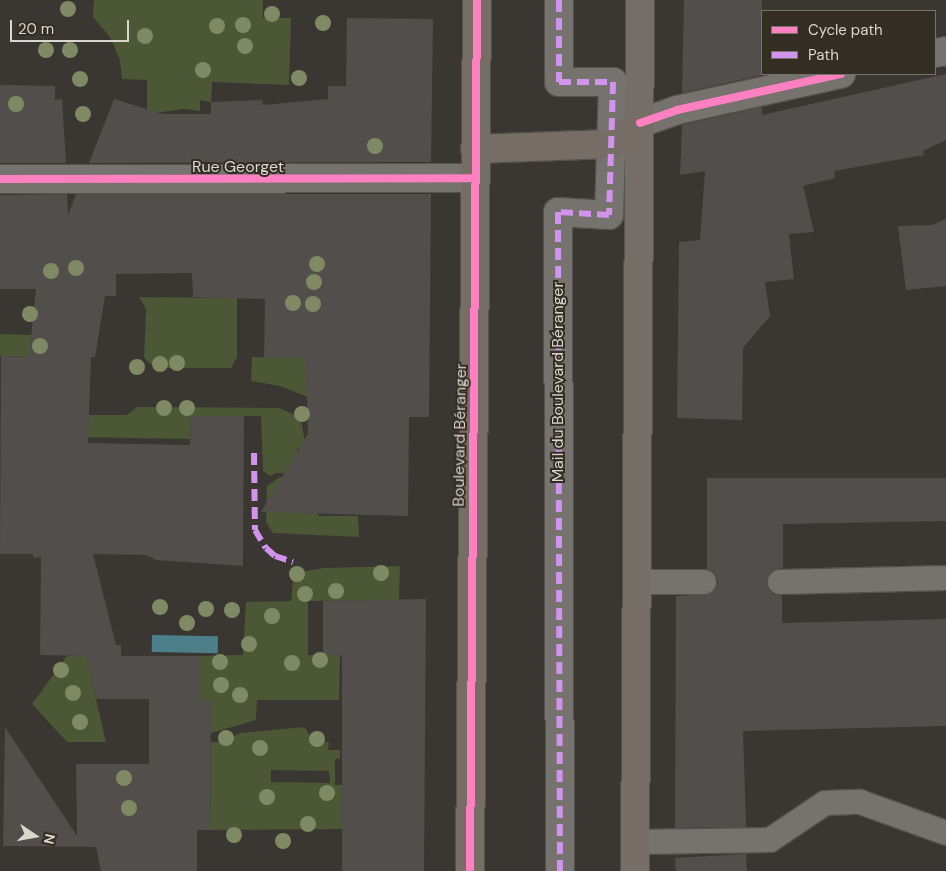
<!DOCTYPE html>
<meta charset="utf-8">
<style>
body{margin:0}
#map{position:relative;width:946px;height:871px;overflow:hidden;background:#3a3632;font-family:"DM Sans",sans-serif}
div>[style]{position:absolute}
.green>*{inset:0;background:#4c5735;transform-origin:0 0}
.water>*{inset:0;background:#4c7f8a;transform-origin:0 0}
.building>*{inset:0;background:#524e4b;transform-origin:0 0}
.roads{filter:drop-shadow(1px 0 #55524e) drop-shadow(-1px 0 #55524e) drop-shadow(0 1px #55524e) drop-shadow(0 -1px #55524e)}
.lane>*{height:24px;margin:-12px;padding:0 12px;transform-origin:12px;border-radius:12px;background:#76726e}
.street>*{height:28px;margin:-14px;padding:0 14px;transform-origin:14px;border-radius:14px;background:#76726e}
.primary>*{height:28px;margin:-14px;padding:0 14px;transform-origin:14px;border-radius:14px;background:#766d67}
.quiet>*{height:6px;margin-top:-3px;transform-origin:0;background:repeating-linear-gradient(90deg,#d193ec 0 12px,transparent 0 18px)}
.cycleway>*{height:8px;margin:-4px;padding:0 4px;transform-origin:4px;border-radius:4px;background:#ff80c0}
.trees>*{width:16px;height:16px;margin:-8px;border-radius:50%;background:#7f8a64}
span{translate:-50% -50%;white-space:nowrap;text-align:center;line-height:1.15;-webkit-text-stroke:4px #332d24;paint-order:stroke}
.street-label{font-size:16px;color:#dad6d0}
.legend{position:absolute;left:761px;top:10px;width:175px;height:65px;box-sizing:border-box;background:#332d24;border:1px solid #767169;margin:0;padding:6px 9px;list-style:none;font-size:15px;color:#dad6d0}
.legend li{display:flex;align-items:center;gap:10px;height:25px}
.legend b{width:25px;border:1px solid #767169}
.north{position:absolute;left:10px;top:811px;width:50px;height:50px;-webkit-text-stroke:4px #332d24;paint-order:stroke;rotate:102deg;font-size:14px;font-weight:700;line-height:20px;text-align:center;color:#dad6d0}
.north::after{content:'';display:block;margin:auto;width:18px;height:22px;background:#dad6d0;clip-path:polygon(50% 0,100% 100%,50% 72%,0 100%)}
.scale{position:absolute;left:10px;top:20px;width:119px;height:22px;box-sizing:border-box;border:2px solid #dad6d0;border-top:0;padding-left:6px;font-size:15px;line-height:18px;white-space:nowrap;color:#dad6d0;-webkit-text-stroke:4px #332d24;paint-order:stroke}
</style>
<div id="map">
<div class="green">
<i style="clip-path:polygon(94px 0,263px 0,263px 18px,291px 18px,289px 85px,212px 82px,211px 102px,200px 100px,200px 111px,184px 109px,147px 114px,147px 80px,122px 79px,120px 60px,110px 37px,93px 17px)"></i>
<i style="clip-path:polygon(139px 297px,237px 298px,237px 357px,231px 368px,157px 368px,148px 362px,144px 357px,146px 309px)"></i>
<i style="left:0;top:334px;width:31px;height:22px;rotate:2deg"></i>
<i style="clip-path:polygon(252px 357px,322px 358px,320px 402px,280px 386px,251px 381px)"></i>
<i style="clip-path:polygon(137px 407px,279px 408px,300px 417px,305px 441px,297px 450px,297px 473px,276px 473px,270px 476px,263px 471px,261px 416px,191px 416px,190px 439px,73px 437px,89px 415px,127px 415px)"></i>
<i style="clip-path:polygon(280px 477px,286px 478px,319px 516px,358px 516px,359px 537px,273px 533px,266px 522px,267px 486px)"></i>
<i style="clip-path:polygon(400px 566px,399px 600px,308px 601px,308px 655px,340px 655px,339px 700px,257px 700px,256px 720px,211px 733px,211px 700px,199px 700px,199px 656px,243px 655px,246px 602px,291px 601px,294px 573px,324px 568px)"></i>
<i style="clip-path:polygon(86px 655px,96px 699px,106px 742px,67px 742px,32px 704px,67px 656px)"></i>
<i style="clip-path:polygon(evenodd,305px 727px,313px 742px,329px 742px,328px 750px,340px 750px,340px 758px,335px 759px,335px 785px,342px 785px,342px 829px,210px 830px,211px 742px,222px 742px,240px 733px,305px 727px,271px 770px,329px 771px,330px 783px,271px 782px,271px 770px)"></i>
</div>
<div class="water">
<i style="left:152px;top:635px;width:66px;height:17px;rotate:1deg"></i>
</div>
<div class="building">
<i style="clip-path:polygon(684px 0,762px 0,762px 75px,682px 93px)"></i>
<i style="clip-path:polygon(347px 18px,433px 19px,431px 162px,89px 163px,114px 99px,162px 114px,211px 114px,211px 102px,262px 100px,263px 105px,328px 99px,328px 86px,346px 86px)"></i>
<i style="clip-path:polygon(946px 74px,946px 140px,923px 151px,924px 155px,834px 171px,835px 178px,803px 186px,814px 232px,789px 234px,794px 279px,765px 282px,770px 316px,743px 348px,742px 420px,677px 418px,679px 242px,700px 240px,705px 171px,680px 175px,682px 125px,762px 107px,762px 115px)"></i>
<i style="clip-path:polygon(0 85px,55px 86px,55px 100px,62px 99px,66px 163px,0 163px)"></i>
<i style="clip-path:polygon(67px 194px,68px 215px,76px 194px,431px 194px,429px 417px,409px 417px,408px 516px,261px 512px,308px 434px,306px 358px,264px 358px,265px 299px,193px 297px,192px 273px,116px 274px,116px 296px,105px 296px,95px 357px,91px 357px,88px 443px,190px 445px,191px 416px,244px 416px,243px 566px,156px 560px,146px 555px,93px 554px,116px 645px,121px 645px,121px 656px,199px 656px,199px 700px,211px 700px,210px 830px,197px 830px,197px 871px,101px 871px,96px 847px,3px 846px,5px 727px,77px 836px,76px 764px,149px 764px,149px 699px,96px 699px,86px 656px,40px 655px,41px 557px,33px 558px,33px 554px,0 554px,1px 356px,29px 357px,36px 289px,0 289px,0 195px)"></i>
<i style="clip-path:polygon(946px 219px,946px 286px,906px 290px,898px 226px,932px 225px)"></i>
<i style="clip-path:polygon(707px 478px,946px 478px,946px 521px,783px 524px,783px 568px,772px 571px,766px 582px,773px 594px,782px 596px,782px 623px,946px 619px,946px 726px,743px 731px,746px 827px,675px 828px,676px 596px,710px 594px,718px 582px,716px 575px,707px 569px)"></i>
<i style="clip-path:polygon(426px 599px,424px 871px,342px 871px,342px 655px,323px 655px,323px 601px)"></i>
<i style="left:746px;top:854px;width:17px;height:71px;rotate:87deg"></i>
</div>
<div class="roads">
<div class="lane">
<i style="left:637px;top:582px;width:67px"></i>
<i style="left:780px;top:582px;width:166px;rotate:-1.4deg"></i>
<i style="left:635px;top:842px;width:135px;rotate:-0.8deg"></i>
<i style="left:770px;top:840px;width:66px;rotate:-33.9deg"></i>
<i style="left:825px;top:803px;width:35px;rotate:-2deg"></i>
<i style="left:860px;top:802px;width:91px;rotate:19.8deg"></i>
</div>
<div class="street">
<i style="left:559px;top:0;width:82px;rotate:90deg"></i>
<i style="left:559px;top:82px;width:54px"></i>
<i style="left:613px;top:82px;width:133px;rotate:91.7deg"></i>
<i style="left:609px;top:215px;width:51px;rotate:-176.6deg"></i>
<i style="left:558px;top:212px;width:659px;rotate:89.83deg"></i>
<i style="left:935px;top:53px;width:11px;rotate:-10deg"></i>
<i style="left:640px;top:123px;width:39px;rotate:-19deg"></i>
<i style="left:677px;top:110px;width:168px;rotate:-12.4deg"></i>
<i style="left:0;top:179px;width:476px;rotate:-0.1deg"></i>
</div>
<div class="primary">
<i style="left:475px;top:149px;width:136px;rotate:-2.1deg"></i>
<i style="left:611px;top:144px;width:36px;rotate:-36deg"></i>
<i style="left:470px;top:871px;width:871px;rotate:-89.54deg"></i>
<i style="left:635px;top:871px;width:871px;rotate:-89.67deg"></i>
</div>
</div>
<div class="quiet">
<i style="left:559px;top:0;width:82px;rotate:90deg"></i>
<i style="left:559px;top:82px;width:54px"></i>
<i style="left:613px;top:82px;width:133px;rotate:91.7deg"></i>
<i style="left:609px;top:215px;width:51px;rotate:-176.6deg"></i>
<i style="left:558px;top:212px;width:659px;rotate:89.83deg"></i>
<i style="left:254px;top:453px;width:77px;rotate:89.3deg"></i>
<i style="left:255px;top:530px;width:21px;rotate:59deg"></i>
<i style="left:266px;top:548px;width:12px;rotate:42deg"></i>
<i style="left:275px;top:556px;width:19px;rotate:18deg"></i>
</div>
<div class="cycleway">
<i style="left:640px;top:123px;width:39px;rotate:-19deg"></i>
<i style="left:677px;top:110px;width:168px;rotate:-12.4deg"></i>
<i style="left:0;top:179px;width:476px;rotate:-0.1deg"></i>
<i style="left:470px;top:871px;width:871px;rotate:-89.54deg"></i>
</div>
<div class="trees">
<i style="left:68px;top:9px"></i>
<i style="left:272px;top:14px"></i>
<i style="left:323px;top:23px"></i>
<i style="left:243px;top:25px"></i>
<i style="left:217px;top:26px"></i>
<i style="left:145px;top:36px"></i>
<i style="left:245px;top:46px"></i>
<i style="left:46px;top:50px"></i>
<i style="left:70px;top:50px"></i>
<i style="left:203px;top:70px"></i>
<i style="left:299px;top:78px"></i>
<i style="left:80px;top:79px"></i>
<i style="left:16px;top:104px"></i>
<i style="left:83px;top:114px"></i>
<i style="left:375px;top:146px"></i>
<i style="left:317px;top:264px"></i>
<i style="left:76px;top:268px"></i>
<i style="left:51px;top:271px"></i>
<i style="left:314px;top:282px"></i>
<i style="left:293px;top:303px"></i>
<i style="left:313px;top:304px"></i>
<i style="left:30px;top:314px"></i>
<i style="left:40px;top:346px"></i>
<i style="left:177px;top:363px"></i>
<i style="left:160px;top:364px"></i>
<i style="left:137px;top:367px"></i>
<i style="left:164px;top:408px"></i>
<i style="left:187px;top:408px"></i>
<i style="left:302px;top:414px"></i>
<i style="left:381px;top:573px"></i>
<i style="left:297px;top:574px"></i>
<i style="left:336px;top:591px"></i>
<i style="left:305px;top:594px"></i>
<i style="left:160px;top:607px"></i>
<i style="left:206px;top:609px"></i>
<i style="left:232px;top:610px"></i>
<i style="left:272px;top:616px"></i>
<i style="left:187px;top:623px"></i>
<i style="left:249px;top:644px"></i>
<i style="left:320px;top:660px"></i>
<i style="left:220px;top:662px"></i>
<i style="left:292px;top:663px"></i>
<i style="left:61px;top:670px"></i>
<i style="left:221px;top:685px"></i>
<i style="left:73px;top:693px"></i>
<i style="left:240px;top:695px"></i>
<i style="left:80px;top:722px"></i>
<i style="left:226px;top:738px"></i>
<i style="left:317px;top:739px"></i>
<i style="left:260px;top:748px"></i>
<i style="left:124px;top:778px"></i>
<i style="left:327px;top:793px"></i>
<i style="left:267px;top:797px"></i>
<i style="left:129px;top:808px"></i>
<i style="left:308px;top:824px"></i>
<i style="left:234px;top:835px"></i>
<i style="left:283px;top:841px"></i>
</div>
<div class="street-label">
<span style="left:238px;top:167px">Rue Georget</span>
<span style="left:558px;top:382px;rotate:-90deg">Mail du Boulevard Béranger</span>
<span style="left:460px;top:435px;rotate:-89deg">Boulevard Béranger</span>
</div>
<ul class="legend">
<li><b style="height:6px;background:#ff80c0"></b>Cycle path</li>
<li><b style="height:6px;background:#d193ec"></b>Path</li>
</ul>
<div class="north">N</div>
<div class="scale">20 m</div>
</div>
